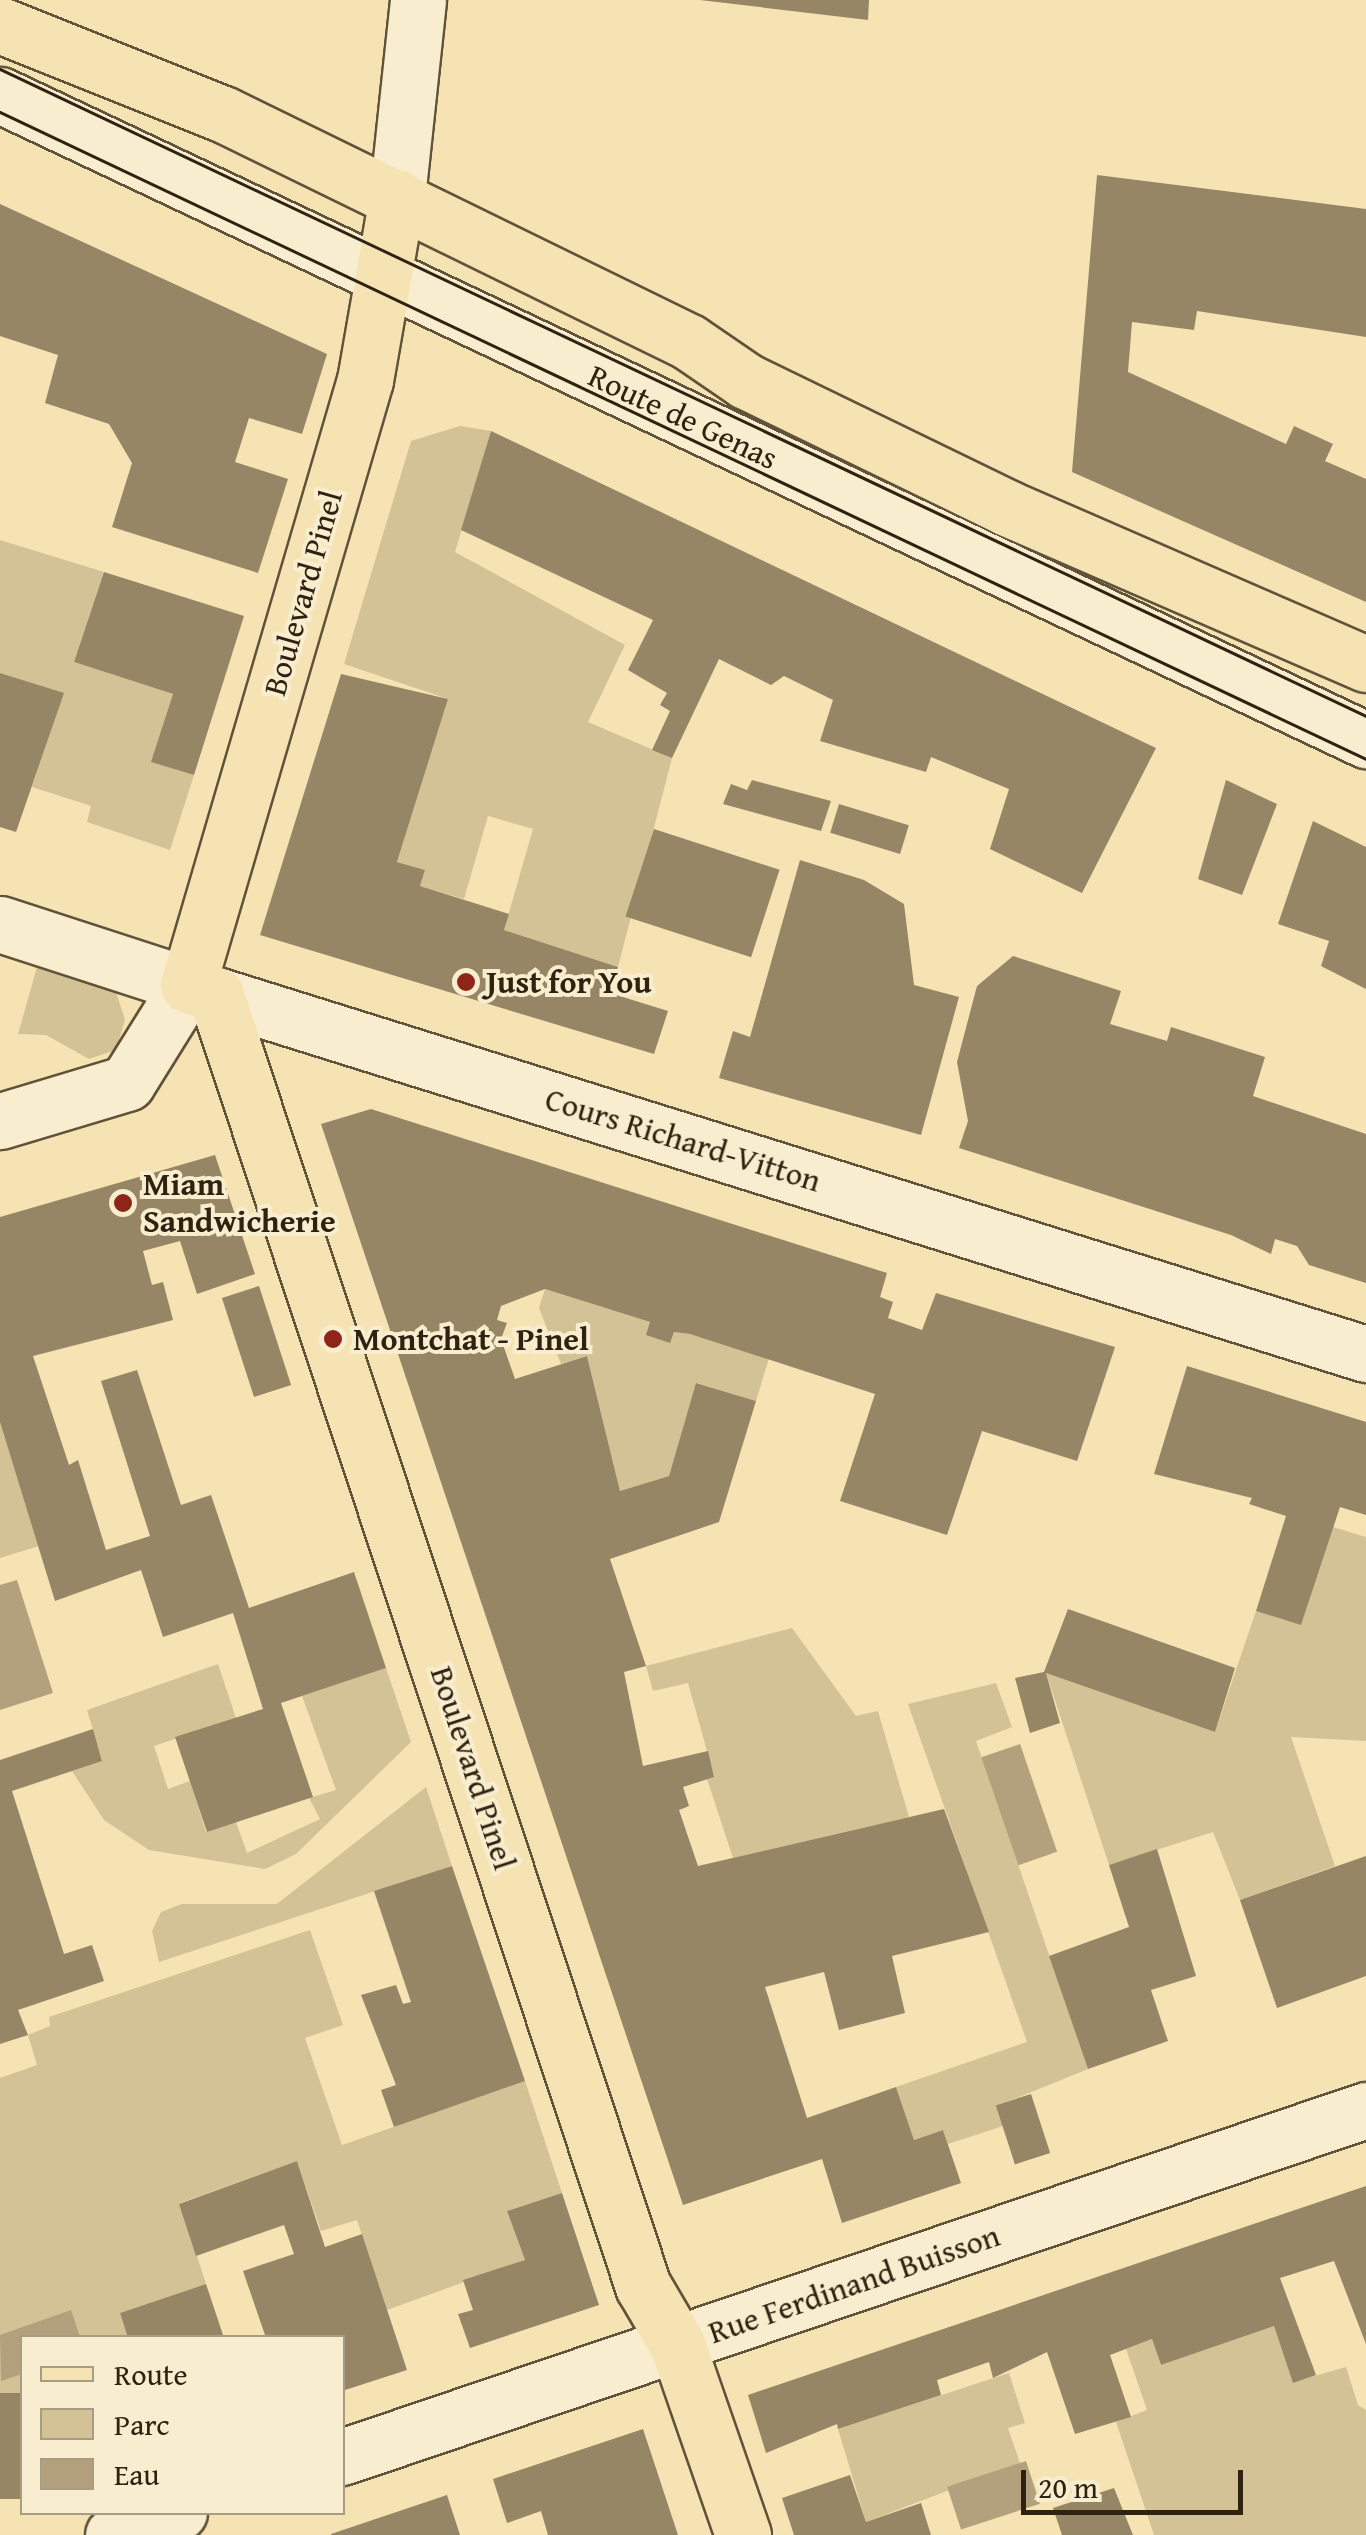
<!DOCTYPE html>
<style>
body{margin:0}
#map{position:relative;width:1366px;height:2535px;overflow:hidden;background:#f5e3b3;font-family:"Gentium Book Plus",serif}
div>[style]{position:absolute}
.green>*{inset:0;background:#d4c297}
.water>*{inset:0;background:#b2a17c;transform-origin:0 0}
.building>*{inset:0;background:#968665;transform-origin:0 0}
.roads{filter:drop-shadow(2px 0 #61523a) drop-shadow(-2px 0 #61523a) drop-shadow(0 2px #61523a) drop-shadow(0 -2px #61523a)}
.minor>*{height:55px;margin:-27.5px;padding:0 27.5px;transform-origin:27.5px;border-radius:27.5px;background:#f8edce}
.major>*{height:55px;margin:-27.5px;padding:0 27.5px;transform-origin:27.5px;border-radius:27.5px;background:#f5e3b3}
.tram>*{height:2.5px;margin:-1.25px;padding:0 1.25px;transform-origin:1.25px;border-radius:1.25px;background:#302211}
.dots>*{width:28px;height:28px;translate:-50% -50%;box-sizing:border-box;border:5px solid #f8edce;border-radius:50%}
span{translate:-50% -50%;white-space:nowrap;text-align:center;line-height:1.15;-webkit-text-stroke:8px #f8edce;paint-order:stroke}
.street-label{font-size:32px;color:#302211}
.poi-label{font-size:32px;color:#302211;font-weight:700}
.left{translate:0 -50%;text-align:left}
.legend{position:absolute;left:20px;top:2335px;width:325px;height:180px;box-sizing:border-box;background:#f8edce;border:2px solid #a89c82;margin:0;padding:12px 18px;list-style:none;font-size:30px;color:#302211}
.legend li{display:flex;align-items:center;gap:20px;height:50px}
.legend b{width:50px;border:2px solid #a89c82}
.scale{position:absolute;left:1021px;top:2470px;width:222px;height:45px;box-sizing:border-box;border:5px solid #302211;border-top:0;padding-left:12px;font-size:30px;line-height:35px;white-space:nowrap;color:#302211;-webkit-text-stroke:8px #f8edce;paint-order:stroke}
</style>
<div id="map">
<div class="green">
<i style="clip-path:polygon(460px 426px,491px 431px,455px 552px,625px 645px,588px 722px,672px 758px,618px 967px,504px 930px,533px 829px,488px 816px,464px 899px,420px 886px,425px 870px,397px 862px,448px 699px,344px 664px,411px 441px)"></i>
<i style="clip-path:polygon(0 540px,104px 572px,74px 662px,173px 694px,152px 762px,194px 775px,170px 850px,87px 822px,91px 806px,32px 787px,63px 694px,0 673px)"></i>
<i style="clip-path:polygon(39px 960px,90px 972px,116px 992px,125px 1020px,116px 1050px,89px 1059px,46px 1035px,18px 1034px)"></i>
<i style="clip-path:polygon(545px 1289px,650px 1322px,670px 1342px,674px 1332px,690px 1334px,769px 1358px,756px 1401px,697px 1383px,669px 1476px,620px 1491px,587px 1356px,561px 1364px,539px 1308px)"></i>
<i style="clip-path:polygon(0 1422px,39px 1546px,0 1558px)"></i>
<i style="clip-path:polygon(1333px 1527px,1366px 1537px,1366px 1741px,1291px 1737px,1335px 1866px,1240px 1900px,1213px 1832px,1109px 1865px,1046px 1673px,1215px 1732px,1256px 1611px,1301px 1624px)"></i>
<i style="clip-path:polygon(792px 1628px,856px 1716px,878px 1711px,909px 1817px,733px 1858px,707px 1779px,714px 1776px,688px 1683px,653px 1691px,646px 1666px)"></i>
<i style="clip-path:polygon(218px 1664px,236px 1718px,154px 1746px,168px 1789px,190px 1781px,206px 1832px,236px 1822px,247px 1853px,320px 1819px,309px 1798px,336px 1790px,302px 1696px,386px 1668px,411px 1742px,296px 1854px,265px 1869px,149px 1850px,104px 1820px,72px 1771px,102px 1760px,87px 1710px)"></i>
<i style="clip-path:polygon(996px 1683px,1012px 1727px,976px 1741px,1088px 2069px,997px 2106px,1003px 2126px,948px 2144px,943px 2130px,914px 2140px,896px 2087px,1027px 2042px,908px 1704px)"></i>
<i style="clip-path:polygon(426px 1787px,452px 1866px,159px 1962px,152px 1931px,161px 1912px,182px 1904px,277px 1904px)"></i>
<i style="clip-path:polygon(310px 1930px,343px 2025px,305px 2038px,342px 2145px,525px 2081px,562px 2193px,507px 2211px,525px 2260px,387px 2310px,357px 2220px,321px 2231px,297px 2161px,180px 2203px,206px 2284px,120px 2313px,128px 2337px,22px 2338px,22px 2393px,0 2400px,0 2078px,37px 2065px,28px 2035px,50px 2026px,49px 2017px)"></i>
<i style="clip-path:polygon(1274px 2326px,1293px 2382px,1346px 2367px,1358px 2405px,1366px 2410px,1366px 2535px,1154px 2535px,1116px 2422px,1147px 2410px,1126px 2349px,1152px 2339px,1161px 2365px)"></i>
<i style="clip-path:polygon(1009px 2373px,1025px 2423px,1008px 2428px,1020px 2463px,866px 2522px,838px 2429px)"></i>
</div>
<div class="water">
<i style="clip-path:polygon(17px 1580px,53px 1693px,0 1710px,0 1585px)"></i>
<i style="left:1020px;top:1744px;width:114px;height:41px;rotate:71deg"></i>
<i style="clip-path:polygon(71px 2310px,80px 2337px,22px 2338px,22px 2374px,1px 2381px,0 2335px)"></i>
<i style="left:1026px;top:2461px;width:45px;height:83px;rotate:72deg"></i>
</div>
<div class="building">
<i style="clip-path:polygon(700px 0,869px 0,868px 20px)"></i>
<i style="clip-path:polygon(1097px 175px,1366px 209px,1366px 337px,1197px 311px,1194px 330px,1132px 322px,1128px 372px,1286px 444px,1294px 426px,1333px 444px,1325px 461px,1366px 479px,1366px 602px,1072px 472px)"></i>
<i style="clip-path:polygon(0 204px,327px 354px,302px 434px,249px 418px,235px 462px,288px 479px,258px 573px,112px 527px,132px 463px,109px 424px,45px 403px,58px 355px,0 336px)"></i>
<i style="clip-path:polygon(491px 431px,1156px 748px,1082px 893px,990px 849px,1009px 789px,931px 757px,926px 772px,820px 741px,833px 700px,784px 676px,771px 685px,719px 659px,672px 758px,652px 750px,670px 711px,660px 705px,667px 693px,628px 670px,653px 620px,461px 530px)"></i>
<i style="clip-path:polygon(104px 572px,244px 616px,194px 775px,151px 762px,173px 694px,74px 662px)"></i>
<i style="clip-path:polygon(0 673px,64px 693px,16px 832px,0 827px)"></i>
<i style="clip-path:polygon(341px 674px,448px 699px,397px 862px,425px 870px,420px 886px,509px 914px,504px 930px,618px 967px,610px 993px,668px 1011px,654px 1054px,260px 935px)"></i>
<i style="clip-path:polygon(752px 780px,831px 801px,821px 831px,723px 804px,731px 784px,747px 790px)"></i>
<i style="clip-path:polygon(1226px 780px,1277px 804px,1242px 895px,1198px 879px)"></i>
<i style="left:839px;top:804px;width:73px;height:30px;rotate:17deg"></i>
<i style="clip-path:polygon(1313px 821px,1366px 847px,1366px 989px,1321px 966px,1329px 941px,1278px 924px)"></i>
<i style="left:654px;top:829px;width:132px;height:92px;rotate:18deg"></i>
<i style="clip-path:polygon(800px 860px,864px 880px,904px 904px,914px 985px,959px 997px,921px 1135px,719px 1078px,733px 1031px,750px 1037px)"></i>
<i style="clip-path:polygon(1013px 956px,1121px 991px,1110px 1024px,1167px 1041px,1171px 1027px,1265px 1057px,1253px 1096px,1366px 1134px,1366px 1283px,1309px 1265px,1297px 1246px,1275px 1239px,1271px 1254px,1231px 1235px,959px 1148px,968px 1121px,957px 1062px,977px 986px)"></i>
<i style="clip-path:polygon(371px 1109px,887px 1273px,880px 1297px,893px 1302px,888px 1318px,922px 1330px,936px 1293px,1115px 1347px,1077px 1461px,982px 1431px,947px 1535px,840px 1501px,875px 1394px,690px 1334px,674px 1332px,670px 1343px,646px 1335px,650px 1322px,545px 1289px,501px 1306px,497px 1320px,507px 1323px,501px 1339px,515px 1379px,587px 1356px,620px 1491px,669px 1476px,696px 1383px,756px 1401px,719px 1522px,610px 1559px,646px 1666px,624px 1672px,643px 1766px,708px 1751px,714px 1777px,683px 1787px,689px 1806px,679px 1810px,698px 1866px,944px 1809px,989px 1932px,892px 1956px,905px 2013px,839px 2030px,824px 1972px,765px 1987px,807px 2118px,896px 2087px,914px 2140px,943px 2130px,961px 2183px,842px 2223px,822px 2159px,683px 2205px,321px 1124px)"></i>
<i style="clip-path:polygon(215px 1155px,255px 1274px,197px 1294px,180px 1241px,143px 1251px,152px 1285px,163px 1282px,173px 1320px,33px 1356px,69px 1465px,78px 1460px,106px 1550px,150px 1536px,101px 1381px,137px 1370px,181px 1505px,211px 1495px,249px 1608px,354px 1572px,386px 1668px,281px 1703px,313px 1797px,207px 1832px,175px 1737px,263px 1709px,233px 1613px,163px 1637px,141px 1570px,55px 1601px,0 1422px,0 1217px)"></i>
<i style="left:259px;top:1286px;width:104px;height:39px;rotate:72deg"></i>
<i style="clip-path:polygon(1187px 1366px,1366px 1422px,1366px 1515px,1340px 1507px,1301px 1625px,1256px 1611px,1286px 1516px,1249px 1504px,1252px 1498px,1154px 1474px)"></i>
<i style="clip-path:polygon(1068px 1609px,1235px 1668px,1215px 1732px,1046px 1673px,1060px 1723px,1030px 1733px,1015px 1678px,1044px 1672px)"></i>
<i style="clip-path:polygon(93px 1729px,102px 1761px,12px 1791px,64px 1954px,92px 1945px,104px 1981px,18px 2010px,28px 2035px,0 2044px,0 1760px)"></i>
<i style="clip-path:polygon(1157px 1849px,1196px 1976px,1151px 1990px,1168px 2041px,1088px 2069px,1049px 1956px,1129px 1927px,1109px 1865px)"></i>
<i style="clip-path:polygon(1366px 1856px,1366px 1976px,1277px 2008px,1240px 1900px)"></i>
<i style="clip-path:polygon(452px 1866px,525px 2081px,394px 2127px,381px 2090px,396px 2085px,361px 1995px,396px 1985px,403px 2004px,411px 2002px,374px 1891px)"></i>
<i style="left:1031px;top:2094px;width:62px;height:37px;rotate:72deg"></i>
<i style="clip-path:polygon(297px 2161px,325px 2247px,362px 2234px,407px 2370px,342px 2391px,342px 2338px,266px 2338px,243px 2271px,294px 2254px,284px 2225px,196px 2256px,179px 2204px)"></i>
<i style="clip-path:polygon(1366px 2186px,1366px 2344px,1334px 2261px,1280px 2278px,1316px 2375px,1293px 2383px,1274px 2326px,1161px 2365px,1152px 2339px,1110px 2355px,1131px 2417px,1075px 2434px,1047px 2352px,993px 2378px,989px 2362px,937px 2380px,941px 2395px,838px 2429px,837px 2424px,766px 2453px,748px 2395px)"></i>
<i style="clip-path:polygon(562px 2193px,599px 2305px,470px 2348px,458px 2314px,473px 2310px,463px 2280px,525px 2260px,507px 2211px)"></i>
<i style="clip-path:polygon(206px 2284px,224px 2338px,128px 2338px,120px 2313px)"></i>
<i style="left:22px;top:2393px;width:106px;height:23px;rotate:90deg"></i>
<i style="clip-path:polygon(643px 2429px,678px 2535px,548px 2535px,541px 2511px,507px 2523px,493px 2479px)"></i>
<i style="clip-path:polygon(850px 2475px,866px 2522px,921px 2503px,931px 2535px,794px 2535px,782px 2498px)"></i>
<i style="clip-path:polygon(1114px 2488px,1133px 2535px,1062px 2535px,1053px 2508px)"></i>
<i style="clip-path:polygon(447px 2495px,460px 2535px,331px 2535px,331px 2534px)"></i>
</div>
<div class="roads">
<div class="minor">
<i style="left:0;top:95px;width:1511px;rotate:25.28deg"></i>
<i style="left:397px;top:197px;width:198px;rotate:-83.9deg"></i>
<i style="left:0;top:924px;width:198px;rotate:18deg"></i>
<i style="left:188px;top:985px;width:115px;rotate:121.9deg"></i>
<i style="left:127px;top:1083px;width:133px;rotate:163.3deg"></i>
<i style="left:216px;top:995px;width:1205px;rotate:17.34deg"></i>
<i style="left:342px;top:2457px;width:1081px;rotate:-18.72deg"></i>
<i style="left:113px;top:2535px;width:70px;rotate:-19.2deg"></i>
</div>
<div class="major">
<i style="left:0;top:25px;width:240px;rotate:21.8deg"></i>
<i style="left:223px;top:114px;width:519px;rotate:26.07deg"></i>
<i style="left:689px;top:342px;width:69px;rotate:34.4deg"></i>
<i style="left:746px;top:381px;width:290px;rotate:25.9deg"></i>
<i style="left:1007px;top:508px;width:391px;rotate:23.5deg"></i>
<i style="left:397px;top:197px;width:186px;rotate:99.9deg"></i>
<i style="left:365px;top:380px;width:630px;rotate:106.31deg"></i>
<i style="left:188px;top:985px;width:30px;rotate:20deg"></i>
<i style="left:216px;top:995px;width:1360px;rotate:71.7deg"></i>
<i style="left:643px;top:2286px;width:67px;rotate:59.6deg"></i>
<i style="left:677px;top:2344px;width:202px;rotate:70.9deg"></i>
</div>
</div>
<div class="tram">
<i style="left:0;top:69px;width:1511px;rotate:25.34deg"></i>
<i style="left:0;top:112px;width:1511px;rotate:25.34deg"></i>
</div>
<div class="dots">
<i style="left:466px;top:982px;background:#8f2418"></i>
<i style="left:123px;top:1203px;background:#8f2418"></i>
<i style="left:333px;top:1339px;background:#8f2418"></i>
</div>
<div class="street-label">
<span style="left:683px;top:417px;rotate:25deg">Route de Genas</span>
<span style="left:303px;top:593px;rotate:-74deg">Boulevard Pinel</span>
<span style="left:683px;top:1140px;rotate:17deg">Cours Richard-Vitton</span>
<span style="left:473px;top:1768px;rotate:72deg">Boulevard Pinel</span>
<span style="left:854px;top:2284px;rotate:-19deg">Rue Ferdinand Buisson</span>
</div>
<div class="poi-label">
<span class="left" style="left:486px;top:982px">Just for You</span>
<span class="left" style="left:143px;top:1203px">Miam<br>Sandwicherie</span>
<span class="left" style="left:353px;top:1339px">Montchat - Pinel</span>
</div>
<ul class="legend">
<li><b style="height:12px;background:#f5e3b3"></b>Route</li>
<li><b style="height:28px;background:#d4c297"></b>Parc</li>
<li><b style="height:28px;background:#b2a17c"></b>Eau</li>
</ul>
<div class="scale">20 m</div>
</div>
